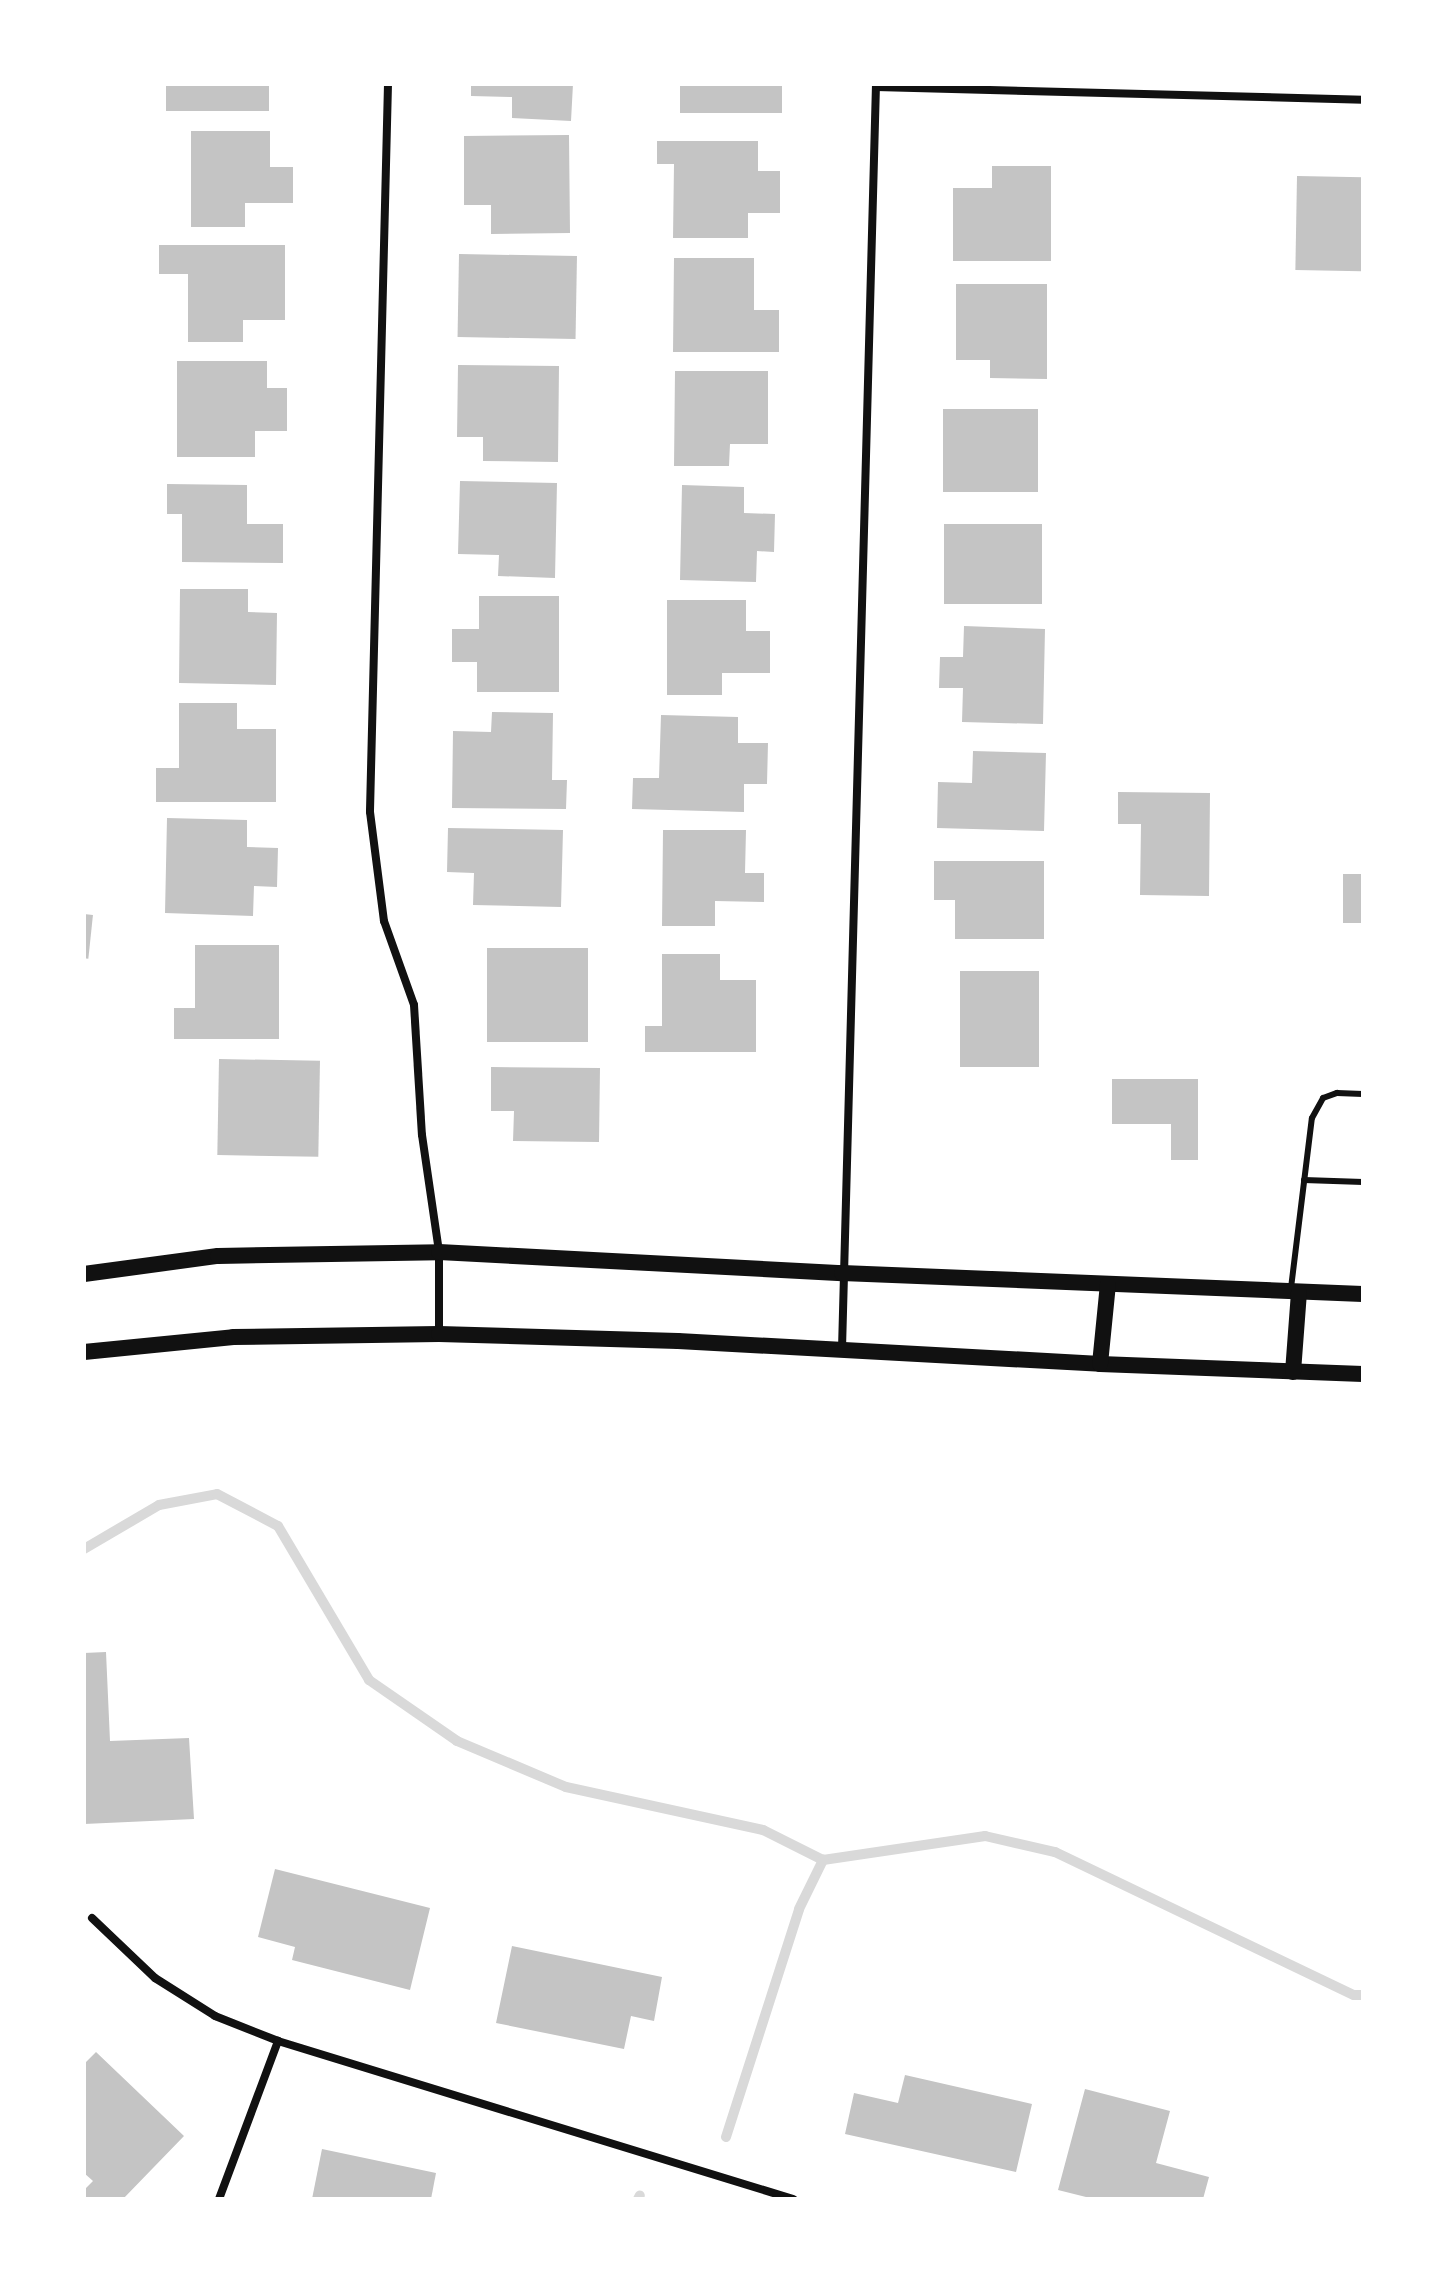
<!DOCTYPE html>
<style>
body{margin:0}
#map{position:relative;width:1447px;height:2283px;overflow:hidden;background:#fff;font-family:"Source Serif 4",serif}
div>[style]{position:absolute}
.stream>*{height:10px;margin:-5px;padding:0 5px;transform-origin:5px;border-radius:5px;background:#d9d9d9}
.building>*{inset:0;background:#c4c4c4;transform-origin:0 0}
.service>*{height:6px;margin:-3px;padding:0 3px;transform-origin:3px;border-radius:3px;background:#111}
.minor>*{height:8px;margin:-4px;padding:0 4px;transform-origin:4px;border-radius:4px;background:#111}
.secondary>*{height:16px;margin:-8px;padding:0 8px;transform-origin:8px;border-radius:8px;background:#111}
span{translate:-50% -50%;white-space:nowrap;text-align:center;line-height:1.15;-webkit-text-stroke:6px #fff;paint-order:stroke}
.frame{position:absolute;inset:0;border:86px solid #fff;pointer-events:none}
</style>
<div id="map">
<div class="stream">
<i style="left:84px;top:1549px;width:87px;rotate:-30.4deg"></i>
<i style="left:159px;top:1505px;width:59px;rotate:-10.7deg"></i>
<i style="left:217px;top:1494px;width:69px;rotate:27.7deg"></i>
<i style="left:278px;top:1526px;width:179px;rotate:59.4deg"></i>
<i style="left:369px;top:1680px;width:107px;rotate:34.7deg"></i>
<i style="left:457px;top:1741px;width:118px;rotate:22.9deg"></i>
<i style="left:566px;top:1787px;width:202px;rotate:12.3deg"></i>
<i style="left:763px;top:1830px;width:67px;rotate:26.6deg"></i>
<i style="left:823px;top:1860px;width:164px;rotate:-8.4deg"></i>
<i style="left:985px;top:1836px;width:72px;rotate:12.9deg"></i>
<i style="left:1055px;top:1852px;width:331px;rotate:25.6deg"></i>
<i style="left:1354px;top:1995px;width:9px"></i>
<i style="left:726px;top:2137px;width:239px;rotate:-72.2deg"></i>
<i style="left:799px;top:1909px;width:55px;rotate:-63.9deg"></i>
<i style="left:638px;top:2199px;width:4px;rotate:-63deg"></i>
</div>
<div class="building">
<i style="left:166px;top:84px;width:103px;height:27px"></i>
<i style="clip-path:polygon(471px 84px,573px 84px,571px 121px,512px 118px,512px 97px,471px 96px)"></i>
<i style="left:680px;top:84px;width:102px;height:29px"></i>
<i style="clip-path:polygon(191px 131px,270px 131px,270px 167px,293px 167px,293px 203px,245px 203px,245px 227px,191px 227px)"></i>
<i style="clip-path:polygon(569px 135px,570px 233px,491px 234px,491px 205px,464px 205px,464px 136px)"></i>
<i style="clip-path:polygon(657px 141px,758px 141px,758px 171px,780px 171px,780px 213px,748px 213px,748px 238px,673px 238px,674px 164px,657px 164px)"></i>
<i style="clip-path:polygon(992px 166px,1051px 166px,1051px 261px,953px 261px,953px 188px,992px 188px)"></i>
<i style="left:1297px;top:176px;width:66px;height:94px;rotate:1deg"></i>
<i style="clip-path:polygon(159px 245px,285px 245px,285px 320px,243px 320px,243px 342px,188px 342px,188px 274px,159px 274px)"></i>
<i style="left:459px;top:254px;width:118px;height:83px;rotate:1deg"></i>
<i style="clip-path:polygon(674px 258px,754px 258px,754px 310px,779px 310px,779px 352px,673px 352px)"></i>
<i style="clip-path:polygon(956px 284px,1047px 284px,1047px 379px,990px 378px,990px 360px,956px 360px)"></i>
<i style="clip-path:polygon(177px 361px,267px 361px,267px 388px,287px 388px,287px 431px,255px 431px,255px 457px,177px 457px)"></i>
<i style="clip-path:polygon(458px 365px,559px 366px,558px 462px,483px 461px,483px 437px,457px 437px)"></i>
<i style="clip-path:polygon(675px 371px,768px 371px,768px 444px,730px 444px,729px 466px,674px 466px)"></i>
<i style="left:943px;top:409px;width:95px;height:83px"></i>
<i style="clip-path:polygon(460px 481px,557px 483px,555px 578px,498px 576px,499px 555px,458px 554px)"></i>
<i style="clip-path:polygon(167px 484px,247px 485px,247px 524px,283px 524px,283px 563px,182px 562px,182px 514px,167px 514px)"></i>
<i style="clip-path:polygon(682px 485px,744px 487px,744px 513px,775px 514px,774px 552px,757px 551px,756px 582px,680px 580px)"></i>
<i style="left:944px;top:524px;width:98px;height:80px"></i>
<i style="clip-path:polygon(180px 589px,248px 589px,248px 612px,277px 613px,276px 685px,179px 683px)"></i>
<i style="clip-path:polygon(479px 596px,559px 596px,559px 692px,477px 692px,477px 662px,452px 662px,452px 629px,479px 629px)"></i>
<i style="clip-path:polygon(667px 600px,746px 600px,746px 631px,770px 631px,770px 673px,722px 673px,722px 695px,667px 695px)"></i>
<i style="clip-path:polygon(964px 626px,1045px 629px,1043px 724px,962px 722px,963px 688px,939px 688px,940px 657px,963px 657px)"></i>
<i style="clip-path:polygon(179px 703px,237px 703px,237px 729px,276px 729px,276px 802px,156px 802px,156px 768px,179px 768px)"></i>
<i style="clip-path:polygon(492px 712px,553px 713px,552px 780px,567px 780px,566px 809px,452px 808px,453px 731px,491px 732px)"></i>
<i style="clip-path:polygon(661px 715px,738px 717px,738px 743px,768px 743px,767px 784px,744px 784px,744px 812px,632px 809px,633px 778px,659px 778px)"></i>
<i style="clip-path:polygon(973px 751px,1046px 753px,1044px 831px,937px 828px,938px 782px,972px 783px)"></i>
<i style="clip-path:polygon(1118px 792px,1210px 793px,1209px 896px,1140px 895px,1141px 824px,1118px 824px)"></i>
<i style="clip-path:polygon(167px 818px,247px 820px,247px 847px,278px 848px,277px 887px,254px 886px,253px 916px,165px 913px)"></i>
<i style="clip-path:polygon(448px 828px,563px 830px,561px 907px,473px 905px,474px 873px,447px 872px)"></i>
<i style="clip-path:polygon(663px 830px,746px 830px,745px 873px,764px 873px,764px 902px,715px 901px,715px 926px,662px 926px)"></i>
<i style="clip-path:polygon(934px 861px,1044px 861px,1044px 939px,955px 939px,955px 900px,934px 900px)"></i>
<i style="left:1343px;top:874px;width:20px;height:49px"></i>
<i style="left:84px;top:914px;width:9px;height:44px;rotate:6deg"></i>
<i style="clip-path:polygon(195px 945px,279px 945px,279px 1039px,174px 1039px,174px 1008px,195px 1008px)"></i>
<i style="left:487px;top:948px;width:101px;height:94px"></i>
<i style="clip-path:polygon(662px 954px,720px 954px,720px 980px,756px 980px,756px 1052px,645px 1052px,645px 1026px,662px 1026px)"></i>
<i style="left:960px;top:971px;width:79px;height:96px"></i>
<i style="left:219px;top:1059px;width:101px;height:96px;rotate:1deg"></i>
<i style="clip-path:polygon(491px 1067px,600px 1068px,599px 1142px,513px 1141px,514px 1111px,491px 1111px)"></i>
<i style="clip-path:polygon(1112px 1079px,1198px 1079px,1198px 1160px,1171px 1160px,1171px 1124px,1112px 1124px)"></i>
<i style="clip-path:polygon(106px 1652px,110px 1741px,189px 1738px,194px 1819px,84px 1824px,84px 1653px)"></i>
<i style="clip-path:polygon(275px 1869px,430px 1908px,410px 1990px,292px 1960px,295px 1947px,258px 1937px)"></i>
<i style="clip-path:polygon(512px 1946px,662px 1977px,654px 2021px,631px 2016px,624px 2049px,496px 2023px)"></i>
<i style="clip-path:polygon(96px 2052px,184px 2136px,123px 2199px,84px 2199px,84px 2190px,93px 2181px,84px 2173px,84px 2064px)"></i>
<i style="clip-path:polygon(905px 2075px,1032px 2104px,1016px 2172px,845px 2134px,854px 2093px,898px 2103px)"></i>
<i style="clip-path:polygon(1085px 2089px,1170px 2111px,1156px 2163px,1209px 2177px,1203px 2199px,1094px 2199px,1058px 2190px)"></i>
<i style="clip-path:polygon(322px 2149px,436px 2173px,431px 2199px,312px 2199px)"></i>
</div>
<div class="service">
<i style="left:1304px;top:1180px;width:59px;rotate:1.9deg"></i>
<i style="left:1291px;top:1288px;width:171px;rotate:-83deg"></i>
<i style="left:1312px;top:1118px;width:23px;rotate:-61deg"></i>
<i style="left:1323px;top:1098px;width:15px;rotate:-20deg"></i>
<i style="left:1337px;top:1093px;width:26px;rotate:2deg"></i>
</div>
<div class="minor">
<i style="left:388px;top:84px;width:728px;rotate:91.42deg"></i>
<i style="left:370px;top:812px;width:110px;rotate:82.7deg"></i>
<i style="left:384px;top:921px;width:89px;rotate:70.3deg"></i>
<i style="left:414px;top:1005px;width:130px;rotate:86.5deg"></i>
<i style="left:422px;top:1135px;width:118px;rotate:81.7deg"></i>
<i style="left:439px;top:1252px;width:82px;rotate:90deg"></i>
<i style="left:876px;top:87px;width:487px;rotate:1.5deg"></i>
<i style="left:842px;top:1349px;width:1265px;rotate:-88.46deg"></i>
<i style="left:92px;top:1918px;width:87px;rotate:43.6deg"></i>
<i style="left:155px;top:1978px;width:71px;rotate:32.3deg"></i>
<i style="left:215px;top:2016px;width:68px;rotate:21.6deg"></i>
<i style="left:278px;top:2041px;width:539px;rotate:17.06deg"></i>
<i style="left:219px;top:2199px;width:169px;rotate:-69.5deg"></i>
</div>
<div class="secondary">
<i style="left:84px;top:1274px;width:135px;rotate:-7.7deg"></i>
<i style="left:218px;top:1256px;width:221px;rotate:-1deg"></i>
<i style="left:439px;top:1252px;width:404px;rotate:3deg"></i>
<i style="left:842px;top:1273px;width:521px;rotate:2.31deg"></i>
<i style="left:84px;top:1352px;width:150px;rotate:-5.7deg"></i>
<i style="left:233px;top:1337px;width:206px;rotate:-0.8deg"></i>
<i style="left:439px;top:1334px;width:239px;rotate:1.7deg"></i>
<i style="left:678px;top:1341px;width:423px;rotate:3.1deg"></i>
<i style="left:1100px;top:1364px;width:263px;rotate:2.2deg"></i>
<i style="left:1100px;top:1364px;width:80px;rotate:-84.3deg"></i>
<i style="left:1293px;top:1372px;width:80px;rotate:-85.7deg"></i>
</div>
<div class="frame"></div>
</div>
